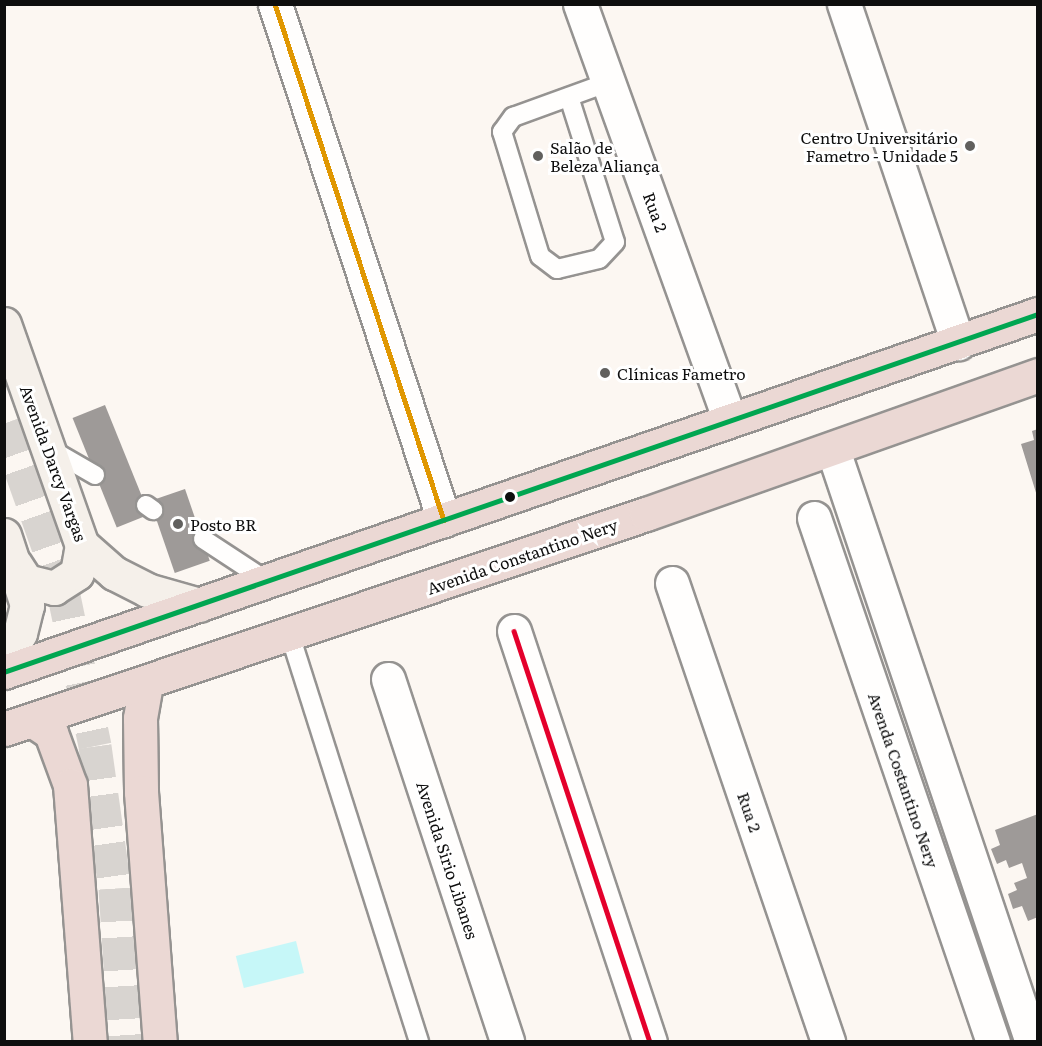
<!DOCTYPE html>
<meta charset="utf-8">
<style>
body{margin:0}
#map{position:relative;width:1042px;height:1046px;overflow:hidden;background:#fcf7f2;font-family:Literata,serif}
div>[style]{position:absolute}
.water>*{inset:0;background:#c6f7f8;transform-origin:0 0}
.building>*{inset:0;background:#9e9a98;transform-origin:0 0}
.primary-tunnel>*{height:33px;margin-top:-16.5px;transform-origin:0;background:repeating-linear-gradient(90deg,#d8d4d0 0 33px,transparent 0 49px)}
.roads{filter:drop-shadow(2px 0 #959391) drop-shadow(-2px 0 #959391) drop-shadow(0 2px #959391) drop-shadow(0 -2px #959391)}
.lane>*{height:18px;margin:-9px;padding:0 9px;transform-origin:9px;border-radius:9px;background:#fffefd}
.street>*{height:33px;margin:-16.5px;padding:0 16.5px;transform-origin:16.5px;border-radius:16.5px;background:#fffefd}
.secondary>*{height:33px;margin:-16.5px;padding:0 16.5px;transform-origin:16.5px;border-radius:16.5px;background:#f5f0ea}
.highway>*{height:33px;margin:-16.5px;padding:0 16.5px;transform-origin:16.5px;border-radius:16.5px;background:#ebd8d4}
.bus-1>*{height:4.5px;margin:-2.25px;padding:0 2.25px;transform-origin:2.25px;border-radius:2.25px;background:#e09701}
.bus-2>*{height:4.5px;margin:-2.25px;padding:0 2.25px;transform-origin:2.25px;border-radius:2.25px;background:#e4002b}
.bus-3>*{height:4.5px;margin:-2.25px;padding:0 2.25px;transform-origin:2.25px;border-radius:2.25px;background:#00a651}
.dots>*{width:16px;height:16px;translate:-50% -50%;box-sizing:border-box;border:3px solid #fff;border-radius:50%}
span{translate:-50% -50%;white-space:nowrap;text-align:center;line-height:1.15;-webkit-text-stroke:6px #fff;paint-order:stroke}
.poi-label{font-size:16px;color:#0e0e0e}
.right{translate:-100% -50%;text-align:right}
.left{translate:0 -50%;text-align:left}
.street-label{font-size:16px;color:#0e0e0e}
.frame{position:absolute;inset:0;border:6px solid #0e0e0e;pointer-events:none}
</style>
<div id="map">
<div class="water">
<i style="left:296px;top:941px;width:33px;height:62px;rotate:76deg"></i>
</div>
<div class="building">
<i style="left:105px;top:405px;width:118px;height:35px;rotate:68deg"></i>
<i style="clip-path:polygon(1038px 429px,1038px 495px,1037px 496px,1021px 444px,1034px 440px,1032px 431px)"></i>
<i style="left:185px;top:489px;width:76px;height:37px;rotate:71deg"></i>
<i style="clip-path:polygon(1038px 814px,1038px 917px,1028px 921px,1022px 906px,1013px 909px,1008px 894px,1017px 890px,1014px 883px,1027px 878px,1022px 863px,1009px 868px,1006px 860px,997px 864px,991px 849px,1000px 845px,995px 830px)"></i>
</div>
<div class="primary-tunnel">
<i style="left:4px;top:423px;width:173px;rotate:70.4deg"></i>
<i style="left:62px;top:586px;width:163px;rotate:78.3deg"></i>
<i style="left:95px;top:746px;width:143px;rotate:82deg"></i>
<i style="left:115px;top:888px;width:154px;rotate:86.3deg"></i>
</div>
<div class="roads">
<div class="lane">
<i style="left:569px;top:97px;width:152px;rotate:72.4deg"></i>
<i style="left:615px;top:242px;width:23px;rotate:133deg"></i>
<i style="left:599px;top:259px;width:43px;rotate:166.6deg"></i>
<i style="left:557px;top:269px;width:21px;rotate:-143deg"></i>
<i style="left:540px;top:256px;width:130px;rotate:-107deg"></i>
<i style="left:502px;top:132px;width:19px;rotate:-54deg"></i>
<i style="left:513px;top:117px;width:102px;rotate:-20deg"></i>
<i style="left:50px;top:449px;width:52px;rotate:30deg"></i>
<i style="left:146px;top:505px;width:9px;rotate:36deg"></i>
<i style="left:203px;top:539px;width:77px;rotate:33.3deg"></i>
<i style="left:290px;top:635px;width:427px;rotate:72.4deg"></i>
</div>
<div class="street">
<i style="left:275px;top:4px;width:543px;rotate:71.87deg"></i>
<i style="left:580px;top:4px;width:442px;rotate:70.2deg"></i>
<i style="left:844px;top:4px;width:358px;rotate:71.4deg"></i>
<i style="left:833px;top:450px;width:625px;rotate:71.42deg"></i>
<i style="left:814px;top:518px;width:554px;rotate:71.14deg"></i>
<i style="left:672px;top:583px;width:485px;rotate:71.2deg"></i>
<i style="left:514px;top:631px;width:433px;rotate:71.7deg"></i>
<i style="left:388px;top:679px;width:382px;rotate:71.8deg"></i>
</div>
<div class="secondary">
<i style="left:4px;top:324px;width:234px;rotate:70.6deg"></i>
<i style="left:82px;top:545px;width:43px;rotate:41.2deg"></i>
<i style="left:114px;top:573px;width:37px;rotate:27deg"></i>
<i style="left:147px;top:590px;width:54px;rotate:16.1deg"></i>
<i style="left:4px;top:535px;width:74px;rotate:71.8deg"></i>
<i style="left:27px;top:605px;width:29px;rotate:104deg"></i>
<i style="left:20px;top:633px;width:27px;rotate:126deg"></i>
<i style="left:15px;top:564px;width:20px;rotate:57deg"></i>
<i style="left:26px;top:581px;width:29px;rotate:14deg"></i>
<i style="left:54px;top:588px;width:27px;rotate:-33deg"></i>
<i style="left:77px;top:573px;width:28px;rotate:-80deg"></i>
</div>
<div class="highway">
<i style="left:4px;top:672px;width:1094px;rotate:-19.1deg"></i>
<i style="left:146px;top:684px;width:35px;rotate:100deg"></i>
<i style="left:140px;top:718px;width:74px;rotate:89.2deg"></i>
<i style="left:141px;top:792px;width:251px;rotate:85.7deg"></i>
<i style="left:32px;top:720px;width:23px;rotate:34deg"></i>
<i style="left:51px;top:733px;width:55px;rotate:69.9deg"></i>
<i style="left:70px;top:785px;width:258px;rotate:85.6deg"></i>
<i style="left:4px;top:729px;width:677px;rotate:-18.52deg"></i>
<i style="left:646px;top:514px;width:416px;rotate:-19.5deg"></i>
</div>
</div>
<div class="bus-1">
<i style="left:275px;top:4px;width:543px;rotate:71.87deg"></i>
</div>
<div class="bus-2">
<i style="left:514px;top:631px;width:433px;rotate:71.7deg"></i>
</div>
<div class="bus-3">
<i style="left:4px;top:672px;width:1094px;rotate:-19.1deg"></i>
</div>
<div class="dots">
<i style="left:970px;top:146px;background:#61605e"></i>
<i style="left:538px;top:156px;background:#61605e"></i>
<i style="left:605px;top:373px;background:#61605e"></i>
<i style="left:510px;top:497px;background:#0e0e0e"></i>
<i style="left:178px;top:524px;background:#61605e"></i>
</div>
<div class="poi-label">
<span class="right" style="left:958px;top:146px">Centro Universitário<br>Fametro - Unidade 5</span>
<span class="left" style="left:550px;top:156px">Salão de<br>Beleza Aliança</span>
<span class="left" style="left:617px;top:373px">Clínicas Fametro</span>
<span class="left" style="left:190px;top:524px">Posto BR</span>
</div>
<div class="street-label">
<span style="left:656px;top:212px;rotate:70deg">Rua 2</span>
<span style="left:54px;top:463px;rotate:70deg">Avenida Darcy Vargas</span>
<span style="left:522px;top:556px;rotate:-19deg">Avenida Constantino Nery</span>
<span style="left:904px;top:780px;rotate:71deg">Avenda Costantino Nery</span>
<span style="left:750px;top:812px;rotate:71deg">Rua 2</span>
<span style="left:448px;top:860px;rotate:72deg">Avenida Sirio Libanes</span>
</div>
<div class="frame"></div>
</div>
